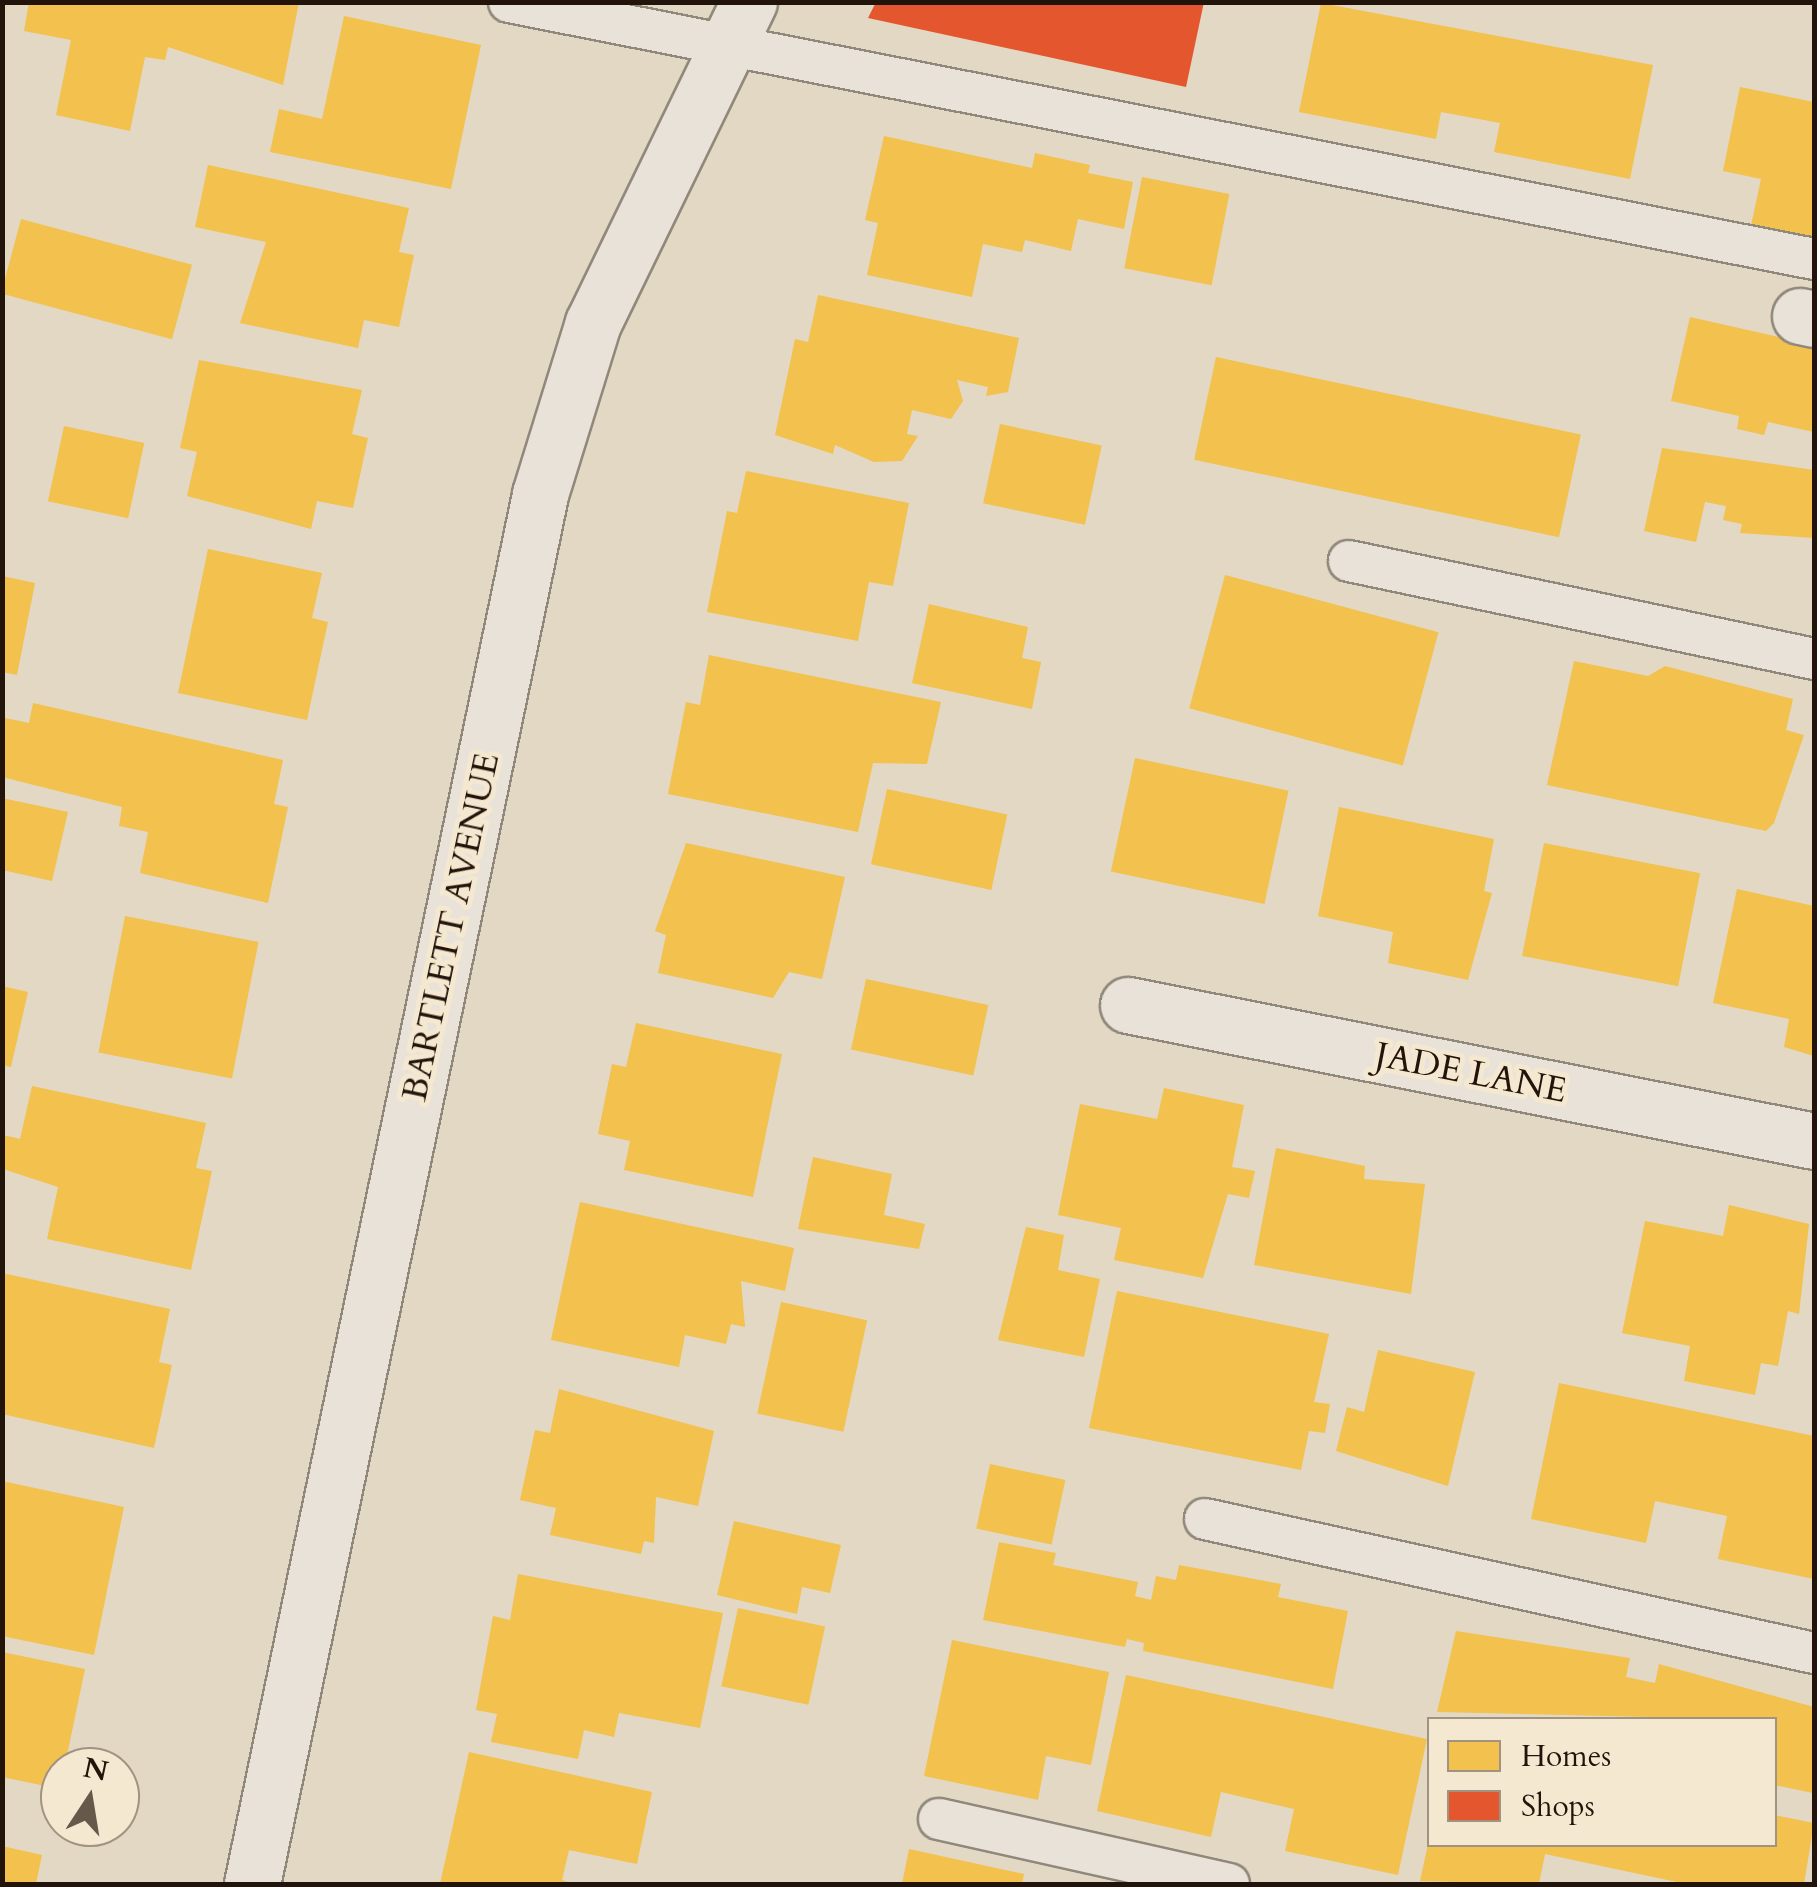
<!DOCTYPE html>
<style>
body{margin:0}
#map{position:relative;width:1817px;height:1887px;overflow:hidden;background:#e2d8c3;font-family:Cardo,serif}
div>[style]{position:absolute}
.homes>*{inset:0;background:#f2c14e;transform-origin:0 0}
.shops>*{inset:0;background:#e4572e}
.roads{filter:drop-shadow(2px 0 #90887b) drop-shadow(-2px 0 #90887b) drop-shadow(0 2px #90887b) drop-shadow(0 -2px #90887b)}
.service>*{height:40px;margin:-20px;padding:0 20px;transform-origin:20px;border-radius:20px;background:#e8e2d8}
.minor>*{height:55px;margin:-27.5px;padding:0 27.5px;transform-origin:27.5px;border-radius:27.5px;background:#e8e2d8}
span{translate:-50% -50%;white-space:nowrap;text-align:center;line-height:1.15;-webkit-text-stroke:10px #f5e8d0;paint-order:stroke}
.street-label{font-size:35px;color:#23140b}
.frame{position:absolute;inset:0;border:5px solid #23140b;pointer-events:none}
.legend{position:absolute;left:1427px;top:1717px;width:350px;height:130px;box-sizing:border-box;background:#f5e8d0;border:2px solid #a19381;margin:0;padding:12px 18px;list-style:none;font-size:30px;color:#23140b}
.legend li{display:flex;align-items:center;gap:20px;height:50px}
.legend b{width:50px;border:2px solid #a19381}
.north{position:absolute;left:40px;top:1747px;width:100px;height:100px;box-sizing:border-box;background:#f5e8d0;border:2px solid #a19381;border-radius:50%;rotate:12deg;font-size:28px;font-weight:700;line-height:40px;text-align:center;color:#23140b}
.north::after{content:'';display:block;margin:auto;width:35px;height:45px;background:#66594b;clip-path:polygon(50% 0,100% 100%,50% 72%,0 100%)}
</style>
<div id="map">
<div class="homes">
<i style="clip-path:polygon(29px 2px,299px 2px,283px 85px,168px 47px,165px 60px,145px 57px,130px 131px,56px 115px,71px 40px,24px 31px)"></i>
<i style="clip-path:polygon(1321px 3px,1653px 65px,1630px 179px,1494px 152px,1500px 123px,1441px 112px,1436px 139px,1299px 112px)"></i>
<i style="clip-path:polygon(344px 16px,481px 45px,451px 189px,270px 152px,279px 109px,322px 119px)"></i>
<i style="clip-path:polygon(1740px 87px,1814px 102px,1814px 243px,1750px 230px,1761px 179px,1723px 171px)"></i>
<i style="clip-path:polygon(884px 136px,1032px 168px,1035px 153px,1090px 165px,1088px 173px,1133px 182px,1124px 229px,1078px 219px,1071px 251px,1025px 240px,1022px 252px,983px 244px,972px 297px,867px 275px,878px 223px,865px 220px)"></i>
<i style="clip-path:polygon(208px 165px,409px 208px,399px 252px,414px 255px,399px 327px,364px 320px,358px 348px,240px 323px,266px 242px,195px 227px)"></i>
<i style="left:1142px;top:177px;width:89px;height:93px;rotate:11deg"></i>
<i style="left:21px;top:219px;width:177px;height:77px;rotate:15deg"></i>
<i style="clip-path:polygon(818px 295px,1019px 338px,1008px 392px,986px 396px,988px 387px,957px 380px,963px 401px,951px 419px,912px 410px,907px 434px,918px 436px,902px 461px,874px 462px,835px 445px,833px 454px,775px 435px,795px 339px,808px 342px)"></i>
<i style="clip-path:polygon(1690px 317px,1814px 345px,1814px 432px,1768px 422px,1764px 435px,1737px 429px,1739px 416px,1671px 401px)"></i>
<i style="left:1216px;top:357px;width:373px;height:105px;rotate:12deg"></i>
<i style="clip-path:polygon(199px 360px,362px 390px,352px 434px,368px 438px,353px 508px,317px 501px,311px 529px,187px 496px,197px 452px,180px 448px)"></i>
<i style="left:1000px;top:424px;width:104px;height:81px;rotate:12deg"></i>
<i style="left:64px;top:426px;width:82px;height:77px;rotate:12deg"></i>
<i style="clip-path:polygon(1662px 448px,1814px 470px,1814px 538px,1740px 533px,1742px 524px,1723px 520px,1726px 506px,1705px 502px,1696px 542px,1644px 531px)"></i>
<i style="clip-path:polygon(746px 471px,909px 503px,893px 586px,869px 582px,858px 641px,707px 612px,727px 511px,737px 513px)"></i>
<i style="clip-path:polygon(208px 549px,322px 573px,312px 618px,328px 622px,307px 720px,178px 693px)"></i>
<i style="left:1225px;top:575px;width:221px;height:138px;rotate:15deg"></i>
<i style="clip-path:polygon(2px 576px,35px 583px,17px 675px,2px 672px)"></i>
<i style="clip-path:polygon(929px 604px,1028px 627px,1022px 658px,1041px 662px,1032px 709px,912px 683px)"></i>
<i style="clip-path:polygon(709px 655px,941px 702px,927px 764px,873px 763px,858px 832px,668px 794px,686px 702px,700px 705px)"></i>
<i style="clip-path:polygon(1574px 661px,1648px 676px,1665px 666px,1793px 699px,1786px 730px,1804px 735px,1774px 823px,1766px 831px,1547px 785px)"></i>
<i style="clip-path:polygon(33px 703px,283px 760px,274px 804px,288px 807px,268px 903px,140px 873px,148px 832px,119px 826px,122px 807px,2px 777px,5px 718px,29px 723px)"></i>
<i style="left:1135px;top:758px;width:157px;height:116px;rotate:12deg"></i>
<i style="left:887px;top:789px;width:123px;height:77px;rotate:12deg"></i>
<i style="clip-path:polygon(2px 798px,68px 812px,52px 881px,2px 870px)"></i>
<i style="clip-path:polygon(1339px 807px,1494px 839px,1484px 891px,1492px 893px,1468px 980px,1388px 963px,1393px 932px,1318px 916px)"></i>
<i style="clip-path:polygon(686px 843px,845px 877px,822px 979px,789px 972px,773px 998px,658px 973px,666px 935px,655px 931px)"></i>
<i style="left:1544px;top:843px;width:159px;height:115px;rotate:11deg"></i>
<i style="clip-path:polygon(1737px 889px,1814px 906px,1814px 1056px,1784px 1047px,1789px 1019px,1713px 1003px)"></i>
<i style="left:125px;top:916px;width:136px;height:139px;rotate:11deg"></i>
<i style="left:866px;top:979px;width:125px;height:72px;rotate:12deg"></i>
<i style="clip-path:polygon(2px 986px,28px 992px,11px 1067px,2px 1065px)"></i>
<i style="clip-path:polygon(636px 1023px,782px 1054px,753px 1197px,624px 1170px,630px 1141px,598px 1134px,612px 1064px,626px 1067px)"></i>
<i style="clip-path:polygon(32px 1086px,206px 1123px,196px 1168px,212px 1171px,191px 1270px,47px 1239px,58px 1187px,3px 1169px,3px 1135px,20px 1139px)"></i>
<i style="clip-path:polygon(1164px 1088px,1244px 1105px,1232px 1167px,1255px 1171px,1249px 1198px,1228px 1194px,1203px 1278px,1114px 1260px,1121px 1228px,1058px 1215px,1080px 1104px,1157px 1119px)"></i>
<i style="clip-path:polygon(1276px 1148px,1365px 1166px,1364px 1179px,1425px 1184px,1411px 1294px,1254px 1265px)"></i>
<i style="clip-path:polygon(813px 1157px,892px 1174px,884px 1215px,925px 1224px,919px 1249px,798px 1229px)"></i>
<i style="clip-path:polygon(580px 1202px,794px 1248px,785px 1291px,741px 1281px,745px 1327px,731px 1324px,726px 1344px,685px 1335px,679px 1367px,551px 1340px)"></i>
<i style="clip-path:polygon(1729px 1205px,1809px 1224px,1799px 1314px,1788px 1311px,1778px 1366px,1761px 1363px,1755px 1395px,1684px 1381px,1690px 1346px,1622px 1333px,1645px 1221px,1723px 1236px)"></i>
<i style="clip-path:polygon(1026px 1227px,1064px 1235px,1058px 1270px,1100px 1279px,1084px 1357px,998px 1340px)"></i>
<i style="clip-path:polygon(2px 1273px,170px 1309px,159px 1362px,172px 1365px,154px 1448px,2px 1414px)"></i>
<i style="clip-path:polygon(1117px 1291px,1329px 1334px,1314px 1402px,1330px 1404px,1325px 1433px,1309px 1431px,1301px 1470px,1089px 1428px)"></i>
<i style="left:781px;top:1302px;width:88px;height:114px;rotate:12deg"></i>
<i style="clip-path:polygon(1378px 1350px,1475px 1372px,1448px 1486px,1336px 1451px,1347px 1407px,1364px 1412px)"></i>
<i style="clip-path:polygon(1559px 1383px,1814px 1436px,1814px 1579px,1718px 1559px,1727px 1516px,1655px 1501px,1646px 1543px,1531px 1519px)"></i>
<i style="clip-path:polygon(559px 1389px,714px 1431px,698px 1506px,656px 1497px,654px 1543px,644px 1541px,641px 1554px,550px 1535px,556px 1508px,520px 1500px,535px 1430px,550px 1433px)"></i>
<i style="left:990px;top:1464px;width:77px;height:66px;rotate:12deg"></i>
<i style="clip-path:polygon(2px 1481px,124px 1507px,94px 1655px,2px 1636px)"></i>
<i style="clip-path:polygon(734px 1521px,841px 1545px,830px 1593px,802px 1587px,797px 1614px,717px 1595px)"></i>
<i style="clip-path:polygon(999px 1542px,1056px 1553px,1053px 1565px,1138px 1582px,1135px 1596px,1151px 1600px,1156px 1576px,1176px 1580px,1179px 1565px,1281px 1584px,1278px 1597px,1348px 1611px,1333px 1689px,1143px 1651px,1144px 1643px,1127px 1639px,1125px 1647px,983px 1620px)"></i>
<i style="clip-path:polygon(518px 1574px,723px 1613px,700px 1728px,619px 1713px,614px 1737px,584px 1730px,578px 1759px,491px 1742px,497px 1714px,476px 1710px,493px 1616px,510px 1620px)"></i>
<i style="left:738px;top:1608px;width:89px;height:80px;rotate:12deg"></i>
<i style="clip-path:polygon(1456px 1631px,1630px 1658px,1626px 1677px,1655px 1683px,1659px 1664px,1814px 1707px,1813px 1793px,1774px 1785px,1774px 1720px,1437px 1712px)"></i>
<i style="clip-path:polygon(952px 1640px,1109px 1672px,1091px 1765px,1046px 1756px,1038px 1800px,924px 1776px)"></i>
<i style="clip-path:polygon(2px 1652px,85px 1669px,60px 1789px,2px 1777px)"></i>
<i style="clip-path:polygon(1126px 1675px,1427px 1739px,1398px 1875px,1285px 1851px,1294px 1809px,1221px 1792px,1211px 1837px,1097px 1811px)"></i>
<i style="clip-path:polygon(469px 1752px,652px 1792px,637px 1864px,569px 1850px,562px 1880px,574px 1884px,440px 1884px)"></i>
<i style="clip-path:polygon(1774px 1815px,1814px 1823px,1804px 1884px,1686px 1884px,1545px 1854px,1539px 1884px,1420px 1881px,1428px 1844px,1774px 1844px)"></i>
<i style="clip-path:polygon(2px 1846px,42px 1855px,36px 1884px,2px 1884px)"></i>
<i style="clip-path:polygon(909px 1849px,1024px 1874px,1022px 1884px,902px 1884px)"></i>
</div>
<div class="shops">
<i style="clip-path:polygon(876px 2px,1204px 2px,1186px 87px,868px 18px)"></i>
</div>
<div class="roads">
<div class="service">
<i style="left:509px;top:2px;width:1330px;rotate:11.14deg"></i>
<i style="left:1349px;top:561px;width:475px;rotate:11.9deg"></i>
<i style="left:1205px;top:1519px;width:624px;rotate:12.41deg"></i>
<i style="left:939px;top:1819px;width:297px;rotate:12.6deg"></i>
</div>
<div class="minor">
<i style="left:1800px;top:316px;width:14px;rotate:12deg"></i>
<i style="left:1128px;top:1005px;width:699px;rotate:11.21deg"></i>
<i style="left:252px;top:1884px;width:1420px;rotate:-78.29deg"></i>
<i style="left:540px;top:494px;width:179px;rotate:-72.8deg"></i>
<i style="left:593px;top:323px;width:357px;rotate:-64.1deg"></i>
</div>
</div>
<div class="street-label">
<span style="left:451px;top:927px;rotate:-78deg">BARTLETT AVENUE</span>
<span style="left:1471px;top:1073px;rotate:11deg">JADE LANE</span>
</div>
<div class="frame"></div>
<ul class="legend">
<li><b style="height:28px;background:#f2c14e"></b>Homes</li>
<li><b style="height:28px;background:#e4572e"></b>Shops</li>
</ul>
<div class="north">N</div>
</div>
